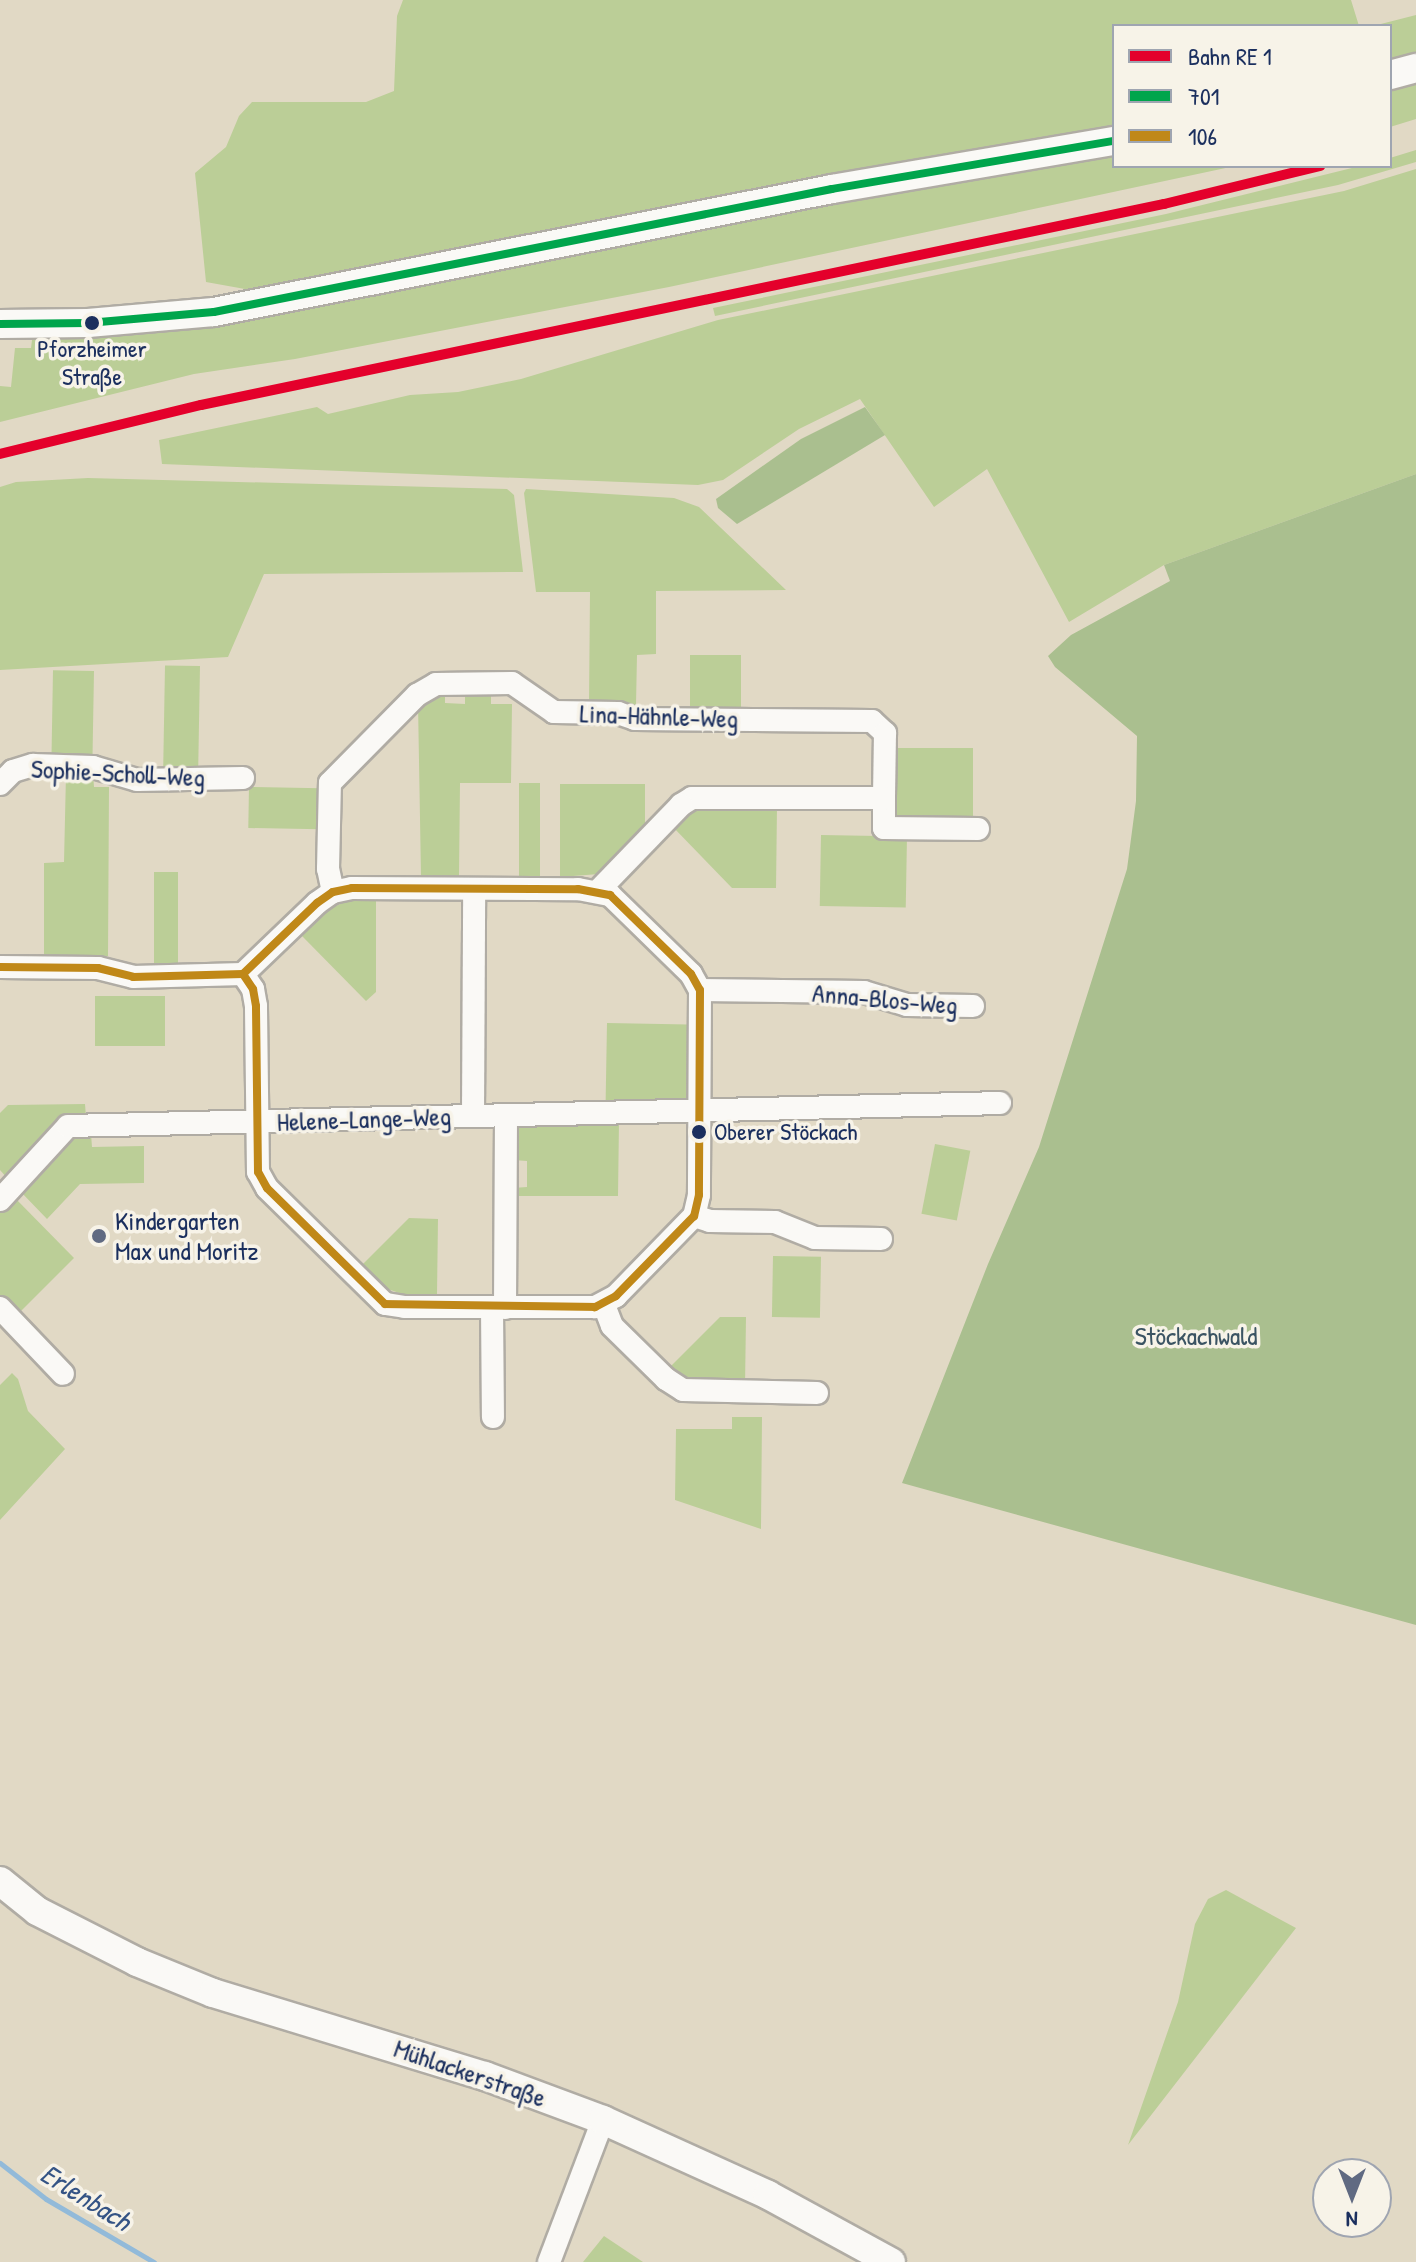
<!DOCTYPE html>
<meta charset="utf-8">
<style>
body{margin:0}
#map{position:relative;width:1416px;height:2262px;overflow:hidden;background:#e1d9c5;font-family:"Patrick Hand",sans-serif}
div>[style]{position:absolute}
.green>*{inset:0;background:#bbce97;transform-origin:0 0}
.forest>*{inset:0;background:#aabf8f}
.stream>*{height:5px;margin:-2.5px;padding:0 2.5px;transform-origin:2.5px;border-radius:2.5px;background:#92bad9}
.roads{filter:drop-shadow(2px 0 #b0aca4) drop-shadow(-2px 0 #b0aca4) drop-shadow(0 2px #b0aca4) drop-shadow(0 -2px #b0aca4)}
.minor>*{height:22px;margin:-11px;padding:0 11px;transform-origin:11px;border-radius:11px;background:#faf9f6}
.major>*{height:28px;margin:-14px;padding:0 14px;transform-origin:14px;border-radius:14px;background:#faf9f6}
.bus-1>*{height:8px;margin:-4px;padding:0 4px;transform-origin:4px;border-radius:4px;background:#00a54c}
.bus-2>*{height:8px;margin:-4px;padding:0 4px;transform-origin:4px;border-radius:4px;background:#c08818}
.rail-1>*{height:10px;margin:-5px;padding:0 5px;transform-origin:5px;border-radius:5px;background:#e4002b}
.dots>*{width:22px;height:22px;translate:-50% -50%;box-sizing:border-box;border:4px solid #f7f3e8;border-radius:50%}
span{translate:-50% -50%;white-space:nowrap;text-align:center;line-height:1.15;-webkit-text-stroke:7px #f7f3e8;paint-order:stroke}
.bus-label{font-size:24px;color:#1b2f5e}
.left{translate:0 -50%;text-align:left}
.street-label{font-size:26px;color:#1b2f5e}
.poi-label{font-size:26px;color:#1b2f5e}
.park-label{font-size:26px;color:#3b5463}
.water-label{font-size:28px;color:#355485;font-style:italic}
.legend{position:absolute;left:1112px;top:24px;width:280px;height:144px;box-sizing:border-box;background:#f7f3e8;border:2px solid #9fa5b1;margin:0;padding:10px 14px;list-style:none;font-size:24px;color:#1b2f5e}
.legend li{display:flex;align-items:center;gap:16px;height:40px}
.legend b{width:40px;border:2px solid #9fa5b1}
.north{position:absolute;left:1312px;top:2158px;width:80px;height:80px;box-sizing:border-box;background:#f7f3e8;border:2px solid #9fa5b1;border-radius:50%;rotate:180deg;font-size:22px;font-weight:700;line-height:32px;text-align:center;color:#1b2f5e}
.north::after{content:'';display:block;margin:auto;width:28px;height:36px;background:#606a82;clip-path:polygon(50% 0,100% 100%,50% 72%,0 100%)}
</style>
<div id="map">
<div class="green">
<i style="clip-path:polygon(403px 0,1351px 0,1359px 26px,1114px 26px,1114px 126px,261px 292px,206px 282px,195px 173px,226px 147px,239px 116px,252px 102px,366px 102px,394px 91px,397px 16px)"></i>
<i style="clip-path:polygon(1416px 15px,1416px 56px,1390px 63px,1390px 26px,1373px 26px)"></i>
<i style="clip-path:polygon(1416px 80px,1416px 119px,1390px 127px,1390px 87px)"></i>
<i style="clip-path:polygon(1416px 150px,1416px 162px,1338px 185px,715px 316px,713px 308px,1166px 214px,1360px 166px,1390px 166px,1390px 158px)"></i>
<i style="clip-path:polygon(1114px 153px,1114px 166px,1235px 166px,669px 287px,295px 359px,194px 374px,0 422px,0 386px,11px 387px,15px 348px,31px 348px,32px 340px,145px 333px,201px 325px,839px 197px)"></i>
<i style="clip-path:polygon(1416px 169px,1416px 474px,1164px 565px,1069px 622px,987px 469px,934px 507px,860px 399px,799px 429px,723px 480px,698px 485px,162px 464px,159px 440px,317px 407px,328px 414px,410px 395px,458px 392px,521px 379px,718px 320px,1344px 191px)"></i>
<i style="clip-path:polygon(88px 478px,507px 489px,514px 495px,523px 572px,264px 574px,228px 657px,0 670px,0 487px,16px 482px)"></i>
<i style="clip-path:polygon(526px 489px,674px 498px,699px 507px,786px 590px,656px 591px,656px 654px,637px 655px,636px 705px,589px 705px,590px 592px,536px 592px,524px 493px)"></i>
<i style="left:690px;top:655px;width:51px;height:57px"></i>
<i style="left:200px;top:666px;width:107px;height:35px;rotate:91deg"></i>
<i style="left:94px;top:671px;width:88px;height:41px;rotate:91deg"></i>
<i style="clip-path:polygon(445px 691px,445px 703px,465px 704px,465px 691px,491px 691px,491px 704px,512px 704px,511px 783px,460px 783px,459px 876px,421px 876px,418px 703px)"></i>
<i style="left:892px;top:748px;width:81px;height:73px"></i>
<i style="clip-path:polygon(66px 774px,93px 774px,94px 787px,109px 787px,108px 956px,44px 955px,44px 863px,64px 862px)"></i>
<i style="left:519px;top:783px;width:21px;height:94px"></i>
<i style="clip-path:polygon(560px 784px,645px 784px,645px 831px,599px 874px,560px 877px)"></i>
<i style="left:249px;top:787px;width:72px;height:41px;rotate:1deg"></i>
<i style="clip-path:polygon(702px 806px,777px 807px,776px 888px,732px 888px,672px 826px,686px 811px)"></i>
<i style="left:821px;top:835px;width:86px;height:71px;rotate:1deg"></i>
<i style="left:154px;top:872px;width:24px;height:93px"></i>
<i style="clip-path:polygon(349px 900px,376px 901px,376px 992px,366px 1001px,302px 936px,331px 908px)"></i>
<i style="left:95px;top:996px;width:70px;height:50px"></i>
<i style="left:607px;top:1023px;width:81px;height:81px;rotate:1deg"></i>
<i style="clip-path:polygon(85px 1104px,86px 1117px,8px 1179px,0 1170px,0 1113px,8px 1105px)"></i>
<i style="clip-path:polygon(619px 1121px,618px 1196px,513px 1196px,513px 1188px,527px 1187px,527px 1161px,513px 1160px,514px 1123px)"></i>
<i style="clip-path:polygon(72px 1134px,91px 1134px,92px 1147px,144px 1146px,144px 1183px,80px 1184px,47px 1219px,20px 1191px)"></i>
<i style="left:935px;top:1144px;width:36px;height:71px;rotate:11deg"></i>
<i style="clip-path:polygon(14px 1197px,74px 1258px,17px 1315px,0 1298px,0 1212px)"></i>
<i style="clip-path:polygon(409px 1218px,438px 1219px,437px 1294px,402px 1294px,382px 1287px,361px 1266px)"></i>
<i style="left:773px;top:1256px;width:48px;height:61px;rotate:1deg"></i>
<i style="clip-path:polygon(720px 1317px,746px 1317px,745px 1386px,691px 1385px,667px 1370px)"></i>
<i style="clip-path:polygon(12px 1373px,18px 1379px,28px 1411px,65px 1449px,0 1520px,0 1385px)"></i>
<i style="clip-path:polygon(732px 1417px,762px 1417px,761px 1529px,675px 1500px,676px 1429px,732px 1429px)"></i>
<i style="clip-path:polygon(1226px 1890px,1296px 1928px,1128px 2145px,1178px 2002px,1195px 1924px,1208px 1899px)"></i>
<i style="clip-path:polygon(604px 2236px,643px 2262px,583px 2262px)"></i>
</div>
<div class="forest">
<i style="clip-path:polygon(865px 407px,885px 435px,737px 524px,718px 508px,716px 499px,801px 439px)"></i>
<i style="clip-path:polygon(1416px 474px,1416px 1625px,902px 1483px,988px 1264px,1039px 1147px,1127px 869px,1136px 801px,1137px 736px,1055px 667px,1048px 656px,1071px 635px,1170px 581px,1164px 565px)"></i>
</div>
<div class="stream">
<i style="left:0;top:2163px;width:58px;rotate:38deg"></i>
<i style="left:46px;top:2199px;width:125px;rotate:30.3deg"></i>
</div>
<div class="roads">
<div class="minor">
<i style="left:0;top:784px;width:18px;rotate:-45deg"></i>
<i style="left:13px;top:771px;width:21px;rotate:-17deg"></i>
<i style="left:33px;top:765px;width:60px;rotate:1.9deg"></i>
<i style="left:93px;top:767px;width:46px;rotate:16.5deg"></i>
<i style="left:137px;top:780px;width:106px;rotate:-1.1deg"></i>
<i style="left:884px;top:798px;width:30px;rotate:90deg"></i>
<i style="left:884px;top:828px;width:94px;rotate:0.6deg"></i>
<i style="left:333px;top:892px;width:24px;rotate:-102deg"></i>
<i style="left:328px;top:869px;width:86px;rotate:-88.7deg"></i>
<i style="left:330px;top:783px;width:124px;rotate:-45.3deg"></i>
<i style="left:417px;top:695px;width:22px;rotate:-30deg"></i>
<i style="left:436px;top:684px;width:76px;rotate:-0.8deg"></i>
<i style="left:512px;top:683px;width:51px;rotate:34.6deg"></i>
<i style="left:554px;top:712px;width:64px;rotate:0.9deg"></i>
<i style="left:618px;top:713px;width:18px;rotate:19deg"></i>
<i style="left:635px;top:719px;width:237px;rotate:0.5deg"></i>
<i style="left:872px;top:721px;width:18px;rotate:43deg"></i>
<i style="left:885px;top:733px;width:65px;rotate:90.9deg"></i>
<i style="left:884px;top:798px;width:192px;rotate:180deg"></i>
<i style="left:692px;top:798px;width:13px;rotate:148deg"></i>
<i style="left:681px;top:805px;width:120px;rotate:134deg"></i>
<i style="left:0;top:967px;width:98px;rotate:0.6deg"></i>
<i style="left:98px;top:968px;width:36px;rotate:14deg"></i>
<i style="left:133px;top:977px;width:110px;rotate:-1.6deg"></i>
<i style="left:243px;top:974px;width:103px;rotate:-43.8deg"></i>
<i style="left:317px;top:903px;width:19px;rotate:-35deg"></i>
<i style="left:333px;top:892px;width:19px;rotate:-12deg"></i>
<i style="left:352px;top:888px;width:226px;rotate:0.3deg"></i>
<i style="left:578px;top:889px;width:33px;rotate:11deg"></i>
<i style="left:610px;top:895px;width:113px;rotate:44.3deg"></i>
<i style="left:691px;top:974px;width:18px;rotate:61deg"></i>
<i style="left:700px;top:990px;width:205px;rotate:90.3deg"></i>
<i style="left:699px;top:1195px;width:22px;rotate:103deg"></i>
<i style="left:694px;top:1216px;width:112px;rotate:134.3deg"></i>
<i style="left:616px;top:1296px;width:24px;rotate:152deg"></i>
<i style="left:595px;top:1307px;width:190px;rotate:180deg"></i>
<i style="left:405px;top:1307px;width:20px;rotate:-171deg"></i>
<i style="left:385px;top:1304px;width:165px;rotate:-135.5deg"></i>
<i style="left:267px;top:1188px;width:18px;rotate:-119deg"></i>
<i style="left:258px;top:1172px;width:166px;rotate:-90.7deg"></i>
<i style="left:256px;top:1006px;width:17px;rotate:-100deg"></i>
<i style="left:253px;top:989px;width:18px;rotate:-124deg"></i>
<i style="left:700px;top:990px;width:164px;rotate:0.7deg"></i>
<i style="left:864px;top:992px;width:45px;rotate:16.8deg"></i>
<i style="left:907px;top:1005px;width:66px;rotate:0.9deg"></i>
<i style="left:473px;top:1116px;width:227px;rotate:-89.7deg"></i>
<i style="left:0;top:1200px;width:100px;rotate:-47.4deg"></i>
<i style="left:68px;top:1126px;width:932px;rotate:-1.41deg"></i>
<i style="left:694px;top:1216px;width:17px;rotate:17deg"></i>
<i style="left:710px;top:1221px;width:65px;rotate:0.9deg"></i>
<i style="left:775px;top:1222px;width:43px;rotate:21.8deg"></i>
<i style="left:815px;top:1238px;width:66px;rotate:0.9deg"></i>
<i style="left:604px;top:1305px;width:22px;rotate:69deg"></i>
<i style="left:612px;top:1326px;width:76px;rotate:44.5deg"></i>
<i style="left:666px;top:1379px;width:20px;rotate:33deg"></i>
<i style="left:683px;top:1390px;width:134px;rotate:1.3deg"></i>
<i style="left:0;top:1308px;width:91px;rotate:46.3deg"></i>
<i style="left:492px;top:1308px;width:109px;rotate:89.5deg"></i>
<i style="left:505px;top:1308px;width:193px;rotate:-89.7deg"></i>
<i style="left:549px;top:2262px;width:152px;rotate:-69.2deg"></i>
</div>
<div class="major">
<i style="left:1390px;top:75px;width:27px;rotate:-15deg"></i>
<i style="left:0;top:324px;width:88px;rotate:-0.7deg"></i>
<i style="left:88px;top:323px;width:126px;rotate:-5deg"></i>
<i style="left:214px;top:312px;width:630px;rotate:-11.26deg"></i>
<i style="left:832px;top:189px;width:286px;rotate:-9.7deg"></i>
<i style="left:0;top:1881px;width:48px;rotate:39deg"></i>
<i style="left:37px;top:1911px;width:112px;rotate:27deg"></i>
<i style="left:137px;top:1962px;width:82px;rotate:22.2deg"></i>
<i style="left:213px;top:1993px;width:284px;rotate:17deg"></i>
<i style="left:485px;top:2076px;width:126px;rotate:20.4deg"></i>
<i style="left:603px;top:2120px;width:181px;rotate:24.4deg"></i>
<i style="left:768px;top:2195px;width:140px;rotate:28.6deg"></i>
</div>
</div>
<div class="bus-1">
<i style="left:0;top:324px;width:88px;rotate:-0.7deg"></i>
<i style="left:88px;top:323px;width:126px;rotate:-5deg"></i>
<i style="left:214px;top:312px;width:630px;rotate:-11.26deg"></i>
<i style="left:832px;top:189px;width:286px;rotate:-9.7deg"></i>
</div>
<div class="bus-2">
<i style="left:352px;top:888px;width:226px;rotate:0.3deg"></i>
<i style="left:578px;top:889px;width:33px;rotate:11deg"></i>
<i style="left:610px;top:895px;width:113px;rotate:44.3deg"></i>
<i style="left:691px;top:974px;width:18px;rotate:61deg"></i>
<i style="left:700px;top:990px;width:205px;rotate:90.3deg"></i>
<i style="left:699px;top:1195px;width:22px;rotate:103deg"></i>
<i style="left:694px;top:1216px;width:112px;rotate:134.3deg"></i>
<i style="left:616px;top:1296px;width:24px;rotate:152deg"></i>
<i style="left:595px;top:1307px;width:210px;rotate:-179.2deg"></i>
<i style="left:385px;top:1304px;width:165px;rotate:-135.5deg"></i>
<i style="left:267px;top:1188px;width:18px;rotate:-119deg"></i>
<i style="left:258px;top:1172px;width:166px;rotate:-90.7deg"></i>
<i style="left:256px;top:1006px;width:17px;rotate:-100deg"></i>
<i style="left:253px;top:989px;width:18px;rotate:-124deg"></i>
<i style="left:243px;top:974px;width:103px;rotate:-43.8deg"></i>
<i style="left:317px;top:903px;width:19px;rotate:-35deg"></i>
<i style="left:333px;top:892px;width:19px;rotate:-12deg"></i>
<i style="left:0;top:967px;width:98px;rotate:0.6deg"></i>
<i style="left:98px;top:968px;width:36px;rotate:14deg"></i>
<i style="left:133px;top:977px;width:110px;rotate:-1.6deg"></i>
</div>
<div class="rail-1">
<i style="left:0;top:454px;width:207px;rotate:-13.7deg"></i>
<i style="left:201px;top:405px;width:984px;rotate:-11.79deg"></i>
<i style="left:1164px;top:204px;width:161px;rotate:-13.7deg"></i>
</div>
<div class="dots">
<i style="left:92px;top:323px;background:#1b2f5e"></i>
<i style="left:699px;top:1132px;background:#1b2f5e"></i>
<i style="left:99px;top:1236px;background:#606a82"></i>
</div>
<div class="bus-label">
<span style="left:92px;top:363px">Pforzheimer<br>Straße</span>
<span class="left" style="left:714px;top:1132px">Oberer Stöckach</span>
</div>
<div class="street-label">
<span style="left:659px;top:716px;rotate:2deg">Lina-Hähnle-Weg</span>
<span style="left:118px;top:773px;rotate:3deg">Sophie-Scholl-Weg</span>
<span style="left:885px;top:999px;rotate:5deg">Anna-Blos-Weg</span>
<span style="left:364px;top:1119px;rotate:-2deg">Helene-Lange-Weg</span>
<span style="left:470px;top:2073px;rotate:19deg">Mühlackerstraße</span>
</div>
<div class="poi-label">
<span class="left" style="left:115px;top:1236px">Kindergarten<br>Max und Moritz</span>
</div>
<div class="park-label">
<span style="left:1196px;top:1336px">Stöckachwald</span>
</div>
<div class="water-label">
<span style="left:86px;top:2197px;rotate:32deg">Erlenbach</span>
</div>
<ul class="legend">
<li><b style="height:10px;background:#e4002b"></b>Bahn RE 1</li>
<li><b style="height:10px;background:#00a54c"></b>701</li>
<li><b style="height:10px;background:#c08818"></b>106</li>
</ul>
<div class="north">N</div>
</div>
